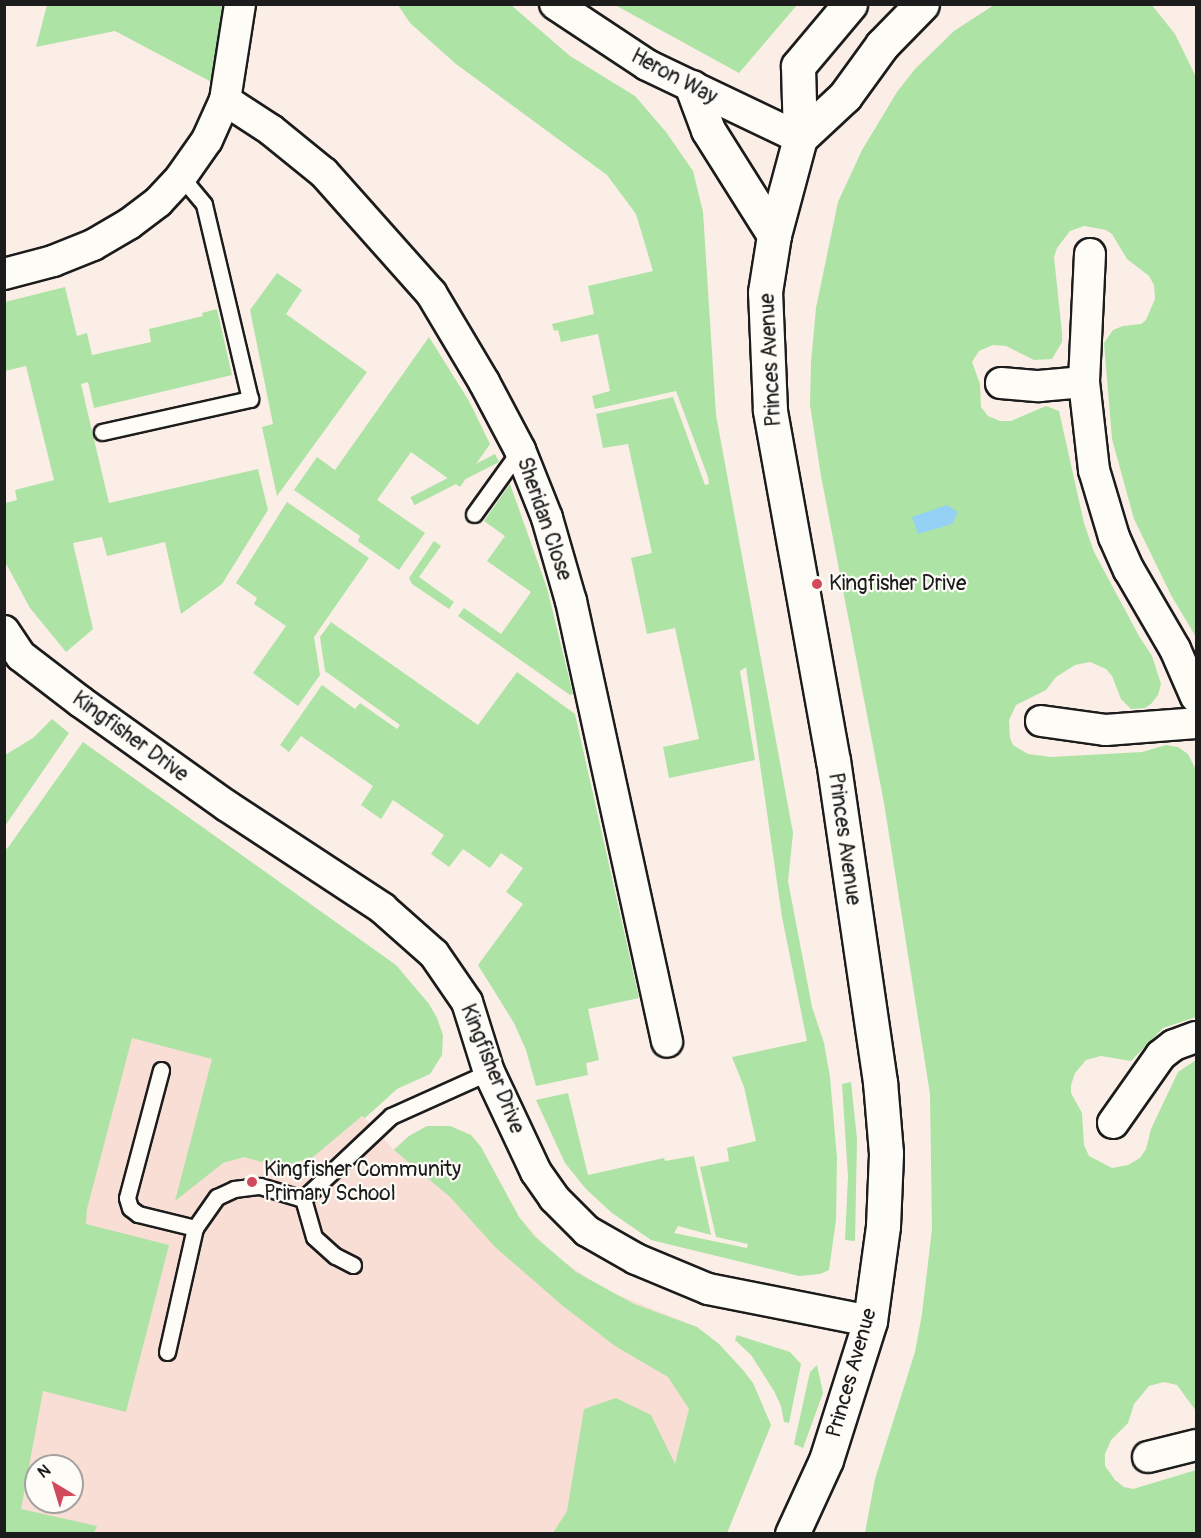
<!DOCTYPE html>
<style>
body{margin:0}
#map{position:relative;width:1201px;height:1538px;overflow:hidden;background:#fbeee7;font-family:Pangolin,sans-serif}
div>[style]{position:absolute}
.built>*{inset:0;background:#f8ded4}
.green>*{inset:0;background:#ade3a5;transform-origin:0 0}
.water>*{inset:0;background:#94d1f5}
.roads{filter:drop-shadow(2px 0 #1c1c1c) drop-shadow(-2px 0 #1c1c1c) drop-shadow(0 2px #1c1c1c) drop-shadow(0 -2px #1c1c1c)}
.service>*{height:15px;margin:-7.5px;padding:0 7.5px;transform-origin:7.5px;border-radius:7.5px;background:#fdfcf7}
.minor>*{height:30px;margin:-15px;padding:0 15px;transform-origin:15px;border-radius:15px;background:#fdfcf7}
.tertiary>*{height:33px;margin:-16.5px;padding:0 16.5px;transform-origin:16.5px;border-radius:16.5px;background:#fdfcf7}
.dots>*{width:16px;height:16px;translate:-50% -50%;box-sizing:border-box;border:3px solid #fdfcf7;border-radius:50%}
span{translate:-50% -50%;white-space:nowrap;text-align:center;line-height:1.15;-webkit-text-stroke:4.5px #fdfcf7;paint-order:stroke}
.street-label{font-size:21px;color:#1c1c1c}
.poi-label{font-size:21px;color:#1c1c1c}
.left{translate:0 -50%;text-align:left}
.frame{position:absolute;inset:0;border:6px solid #1c1c1c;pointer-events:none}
.north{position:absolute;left:24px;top:1454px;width:60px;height:60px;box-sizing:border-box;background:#fdfcf7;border:2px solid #a3a29f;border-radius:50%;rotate:322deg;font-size:16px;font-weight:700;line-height:24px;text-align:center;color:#1c1c1c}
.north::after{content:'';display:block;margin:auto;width:21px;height:27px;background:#d1495b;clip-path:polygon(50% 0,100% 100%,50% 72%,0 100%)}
</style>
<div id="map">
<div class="built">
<i style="clip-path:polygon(evenodd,4px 847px,363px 1116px,393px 1149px,409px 1136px,427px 1126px,450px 1126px,471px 1135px,481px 1147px,519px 1217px,553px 1254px,603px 1289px,697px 1327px,719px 1344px,753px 1383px,771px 1425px,727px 1533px,5px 1533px,4px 847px,36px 1466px,72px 1466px,72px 1502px,36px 1502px,36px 1466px)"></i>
</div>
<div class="green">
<i style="clip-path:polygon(47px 5px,226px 5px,219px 86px,115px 31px,36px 47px)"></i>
<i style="clip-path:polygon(398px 5px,511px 5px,570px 56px,635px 96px,666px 132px,693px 171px,703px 212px,716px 415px,793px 833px,788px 881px,812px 1007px,824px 1043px,830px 1077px,837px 1158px,836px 1220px,829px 1270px,820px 1274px,799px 1276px,651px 1240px,612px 1213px,586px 1189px,565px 1163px,536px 1100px,568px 1093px,588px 1175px,664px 1158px,665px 1161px,694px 1156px,711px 1235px,678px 1226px,674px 1233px,747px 1248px,748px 1244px,716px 1237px,700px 1167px,729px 1161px,727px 1148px,756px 1141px,744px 1087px,732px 1057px,807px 1041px,782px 917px,746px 667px,740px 671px,755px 760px,669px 778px,663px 747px,699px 739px,675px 628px,647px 634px,631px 558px,652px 553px,628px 444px,603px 448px,596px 414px,673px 397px,705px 485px,709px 484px,708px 477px,676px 391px,595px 409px,592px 396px,610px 391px,598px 334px,561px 342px,558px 330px,554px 331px,552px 324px,594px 314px,588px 286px,653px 271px,636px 214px,607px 175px,456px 64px,410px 23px)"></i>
<i style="clip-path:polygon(615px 5px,797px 5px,739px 73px)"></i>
<i style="clip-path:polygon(994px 5px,1151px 4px,1175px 34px,1196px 77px,1196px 637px,1171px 595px,1134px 519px,1112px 439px,1104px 343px,1113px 330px,1123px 326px,1141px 324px,1146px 320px,1155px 299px,1154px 285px,1149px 276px,1127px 259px,1112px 234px,1106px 230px,1084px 226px,1070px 231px,1057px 248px,1054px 257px,1062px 333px,1062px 342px,1052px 359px,1034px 360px,1006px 346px,993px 345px,979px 351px,972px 362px,980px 384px,981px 407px,988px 416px,1000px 421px,1011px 421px,1046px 406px,1059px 411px,1084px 523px,1094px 552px,1139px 636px,1152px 656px,1161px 684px,1158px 695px,1151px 704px,1145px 708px,1131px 709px,1121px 699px,1112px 676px,1106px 669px,1090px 662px,1075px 665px,1056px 677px,1046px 690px,1016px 705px,1009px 720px,1010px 738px,1013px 745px,1028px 754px,1051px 757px,1142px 752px,1166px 745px,1178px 747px,1188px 754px,1196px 770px,1196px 1017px,1163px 1028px,1131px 1061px,1101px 1056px,1086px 1060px,1075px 1073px,1071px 1085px,1071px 1093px,1082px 1113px,1084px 1145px,1089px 1156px,1112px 1168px,1128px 1165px,1140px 1158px,1146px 1149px,1151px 1129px,1178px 1072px,1196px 1060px,1196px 1411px,1177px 1385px,1164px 1382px,1149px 1386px,1134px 1404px,1128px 1423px,1111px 1440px,1105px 1454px,1105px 1466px,1115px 1480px,1124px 1487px,1133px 1489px,1196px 1470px,1196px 1533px,865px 1533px,875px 1479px,915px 1352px,922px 1314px,932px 1229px,930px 1094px,884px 803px,821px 476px,810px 405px,811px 362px,816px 308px,838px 202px,862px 150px,897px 92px,915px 69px,954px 31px)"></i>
<i style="clip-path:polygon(277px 273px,302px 290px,286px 314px,367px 372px,277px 496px,262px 427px,273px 424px,250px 310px)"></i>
<i style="clip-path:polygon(65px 287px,77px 336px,87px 333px,92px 355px,151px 342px,149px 329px,203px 316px,202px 313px,217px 309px,232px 375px,94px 408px,88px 382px,81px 384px,109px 503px,258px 469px,268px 510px,222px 584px,181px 614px,165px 542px,107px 556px,102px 537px,73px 543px,93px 629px,66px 652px,30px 608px,4px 560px,5px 503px,17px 500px,15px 490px,54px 480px,26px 366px,5px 371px,5px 302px)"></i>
<i style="clip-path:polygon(429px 337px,469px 401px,490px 444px,460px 487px,411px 452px,377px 500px,425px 533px,399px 570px,358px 541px,360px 536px,294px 490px,317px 457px,335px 470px)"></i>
<i style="left:495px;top:454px;width:9px;height:95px;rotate:63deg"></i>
<i style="clip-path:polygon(510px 484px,547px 588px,573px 694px,570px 695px,458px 616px,464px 608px,501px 634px,531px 592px,487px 561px,505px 536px,484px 521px)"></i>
<i style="clip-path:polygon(287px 502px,369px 558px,314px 637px,320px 675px,298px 706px,253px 673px,286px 626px,254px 604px,257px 598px,236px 583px)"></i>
<i style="clip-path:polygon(434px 541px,441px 546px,419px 577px,454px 602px,449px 609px,412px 584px,409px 578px)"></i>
<i style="clip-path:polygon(331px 622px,478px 725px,517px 672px,575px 714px,639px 998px,588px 1009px,599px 1060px,586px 1063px,588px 1075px,536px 1086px,526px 1050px,514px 1023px,478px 965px,523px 904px,506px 892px,523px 868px,501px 853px,490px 868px,463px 849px,449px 867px,431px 854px,444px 835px,393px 800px,381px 819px,361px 805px,373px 786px,301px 736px,289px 752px,280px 745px,322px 685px,355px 709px,360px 703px,397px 729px,400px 725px,325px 671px,320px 637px)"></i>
<i style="clip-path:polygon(52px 719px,69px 733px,5px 826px,5px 755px,33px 738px)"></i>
<i style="clip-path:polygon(83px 742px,396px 965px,429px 1004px,437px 1018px,443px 1035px,442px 1055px,430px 1074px,397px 1089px,365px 1118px,362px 1116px,313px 1157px,281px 1167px,244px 1157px,223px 1163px,175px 1201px,212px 1059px,132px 1038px,87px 1209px,86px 1224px,169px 1245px,126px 1412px,43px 1391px,21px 1509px,97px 1526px,94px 1533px,5px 1533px,5px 847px,7px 849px)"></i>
<i style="clip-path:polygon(851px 1082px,857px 1139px,855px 1241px,845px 1240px,848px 1177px,842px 1084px)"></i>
<i style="clip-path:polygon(427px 1126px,450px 1126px,471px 1135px,481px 1147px,519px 1217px,534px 1236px,576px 1272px,634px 1304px,697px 1327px,719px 1344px,743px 1370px,753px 1383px,771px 1425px,727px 1533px,553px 1533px,567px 1511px,584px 1409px,616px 1398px,651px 1415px,675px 1464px,689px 1409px,668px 1377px,615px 1346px,563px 1306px,495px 1247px,450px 1197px,394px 1150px,409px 1136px)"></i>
<i style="clip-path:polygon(737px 1335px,790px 1352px,801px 1364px,789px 1423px,784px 1422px,781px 1406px,774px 1391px,751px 1355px,735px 1340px)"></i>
<i style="clip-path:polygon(817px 1365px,823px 1393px,803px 1448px,794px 1444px,810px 1372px)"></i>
</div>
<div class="water">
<i style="clip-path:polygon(947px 505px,958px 512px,952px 524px,918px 534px,912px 517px)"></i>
</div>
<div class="roads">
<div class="service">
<i style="left:102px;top:432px;width:152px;rotate:-12.6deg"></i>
<i style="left:250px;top:399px;width:200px;rotate:-103.3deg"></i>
<i style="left:204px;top:204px;width:35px;rotate:-130deg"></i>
<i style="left:474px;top:514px;width:79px;rotate:-54.3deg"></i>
<i style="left:161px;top:1070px;width:132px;rotate:104.9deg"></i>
<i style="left:127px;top:1198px;width:10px;rotate:73deg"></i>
<i style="left:130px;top:1208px;width:10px;rotate:37deg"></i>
<i style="left:138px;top:1214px;width:59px;rotate:13.8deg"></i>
<i style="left:353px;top:1265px;width:20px;rotate:-153deg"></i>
<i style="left:335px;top:1256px;width:28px;rotate:-138deg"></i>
<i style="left:314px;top:1237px;width:40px;rotate:-106deg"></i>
<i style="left:303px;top:1199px;width:121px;rotate:-43.3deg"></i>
<i style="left:391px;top:1116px;width:107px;rotate:-24.2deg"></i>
<i style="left:167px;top:1352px;width:127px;rotate:-77.3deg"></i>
<i style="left:195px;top:1228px;width:38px;rotate:-55deg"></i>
<i style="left:217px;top:1197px;width:19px;rotate:-25deg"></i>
<i style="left:234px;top:1189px;width:26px;rotate:-7deg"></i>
<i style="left:260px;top:1186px;width:45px;rotate:16.8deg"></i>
</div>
<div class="minor">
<i style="left:555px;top:4px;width:110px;rotate:33.5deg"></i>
<i style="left:647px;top:65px;width:170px;rotate:25.5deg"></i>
<i style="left:225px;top:100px;width:55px;rotate:33.1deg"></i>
<i style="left:271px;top:130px;width:68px;rotate:39.1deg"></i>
<i style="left:324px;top:173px;width:161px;rotate:48.3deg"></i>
<i style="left:431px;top:293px;width:104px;rotate:59.2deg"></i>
<i style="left:484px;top:382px;width:77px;rotate:62.1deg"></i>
<i style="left:520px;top:450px;width:73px;rotate:68.3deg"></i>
<i style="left:547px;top:518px;width:86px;rotate:73.9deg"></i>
<i style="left:571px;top:601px;width:451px;rotate:77.7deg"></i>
<i style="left:1090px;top:254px;width:128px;rotate:92.7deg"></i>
<i style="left:1084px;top:382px;width:89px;rotate:83.5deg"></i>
<i style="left:1094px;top:470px;width:70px;rotate:73.4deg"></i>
<i style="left:1114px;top:537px;width:36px;rotate:66deg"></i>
<i style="left:1129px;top:570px;width:91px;rotate:59.8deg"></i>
<i style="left:1175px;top:649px;width:52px;rotate:66.4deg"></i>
<i style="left:4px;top:274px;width:51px;rotate:-14.9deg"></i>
<i style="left:53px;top:261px;width:43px;rotate:-21.8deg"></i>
<i style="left:93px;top:245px;width:42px;rotate:-30.3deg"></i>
<i style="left:129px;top:224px;width:36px;rotate:-37deg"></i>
<i style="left:158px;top:202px;width:34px;rotate:-47deg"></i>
<i style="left:181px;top:177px;width:45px;rotate:-54.9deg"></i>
<i style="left:207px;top:140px;width:44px;rotate:-65.8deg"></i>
<i style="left:225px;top:100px;width:97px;rotate:-81.1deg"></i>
<i style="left:1001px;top:383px;width:38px;rotate:5deg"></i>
<i style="left:1039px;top:386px;width:45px;rotate:-5.1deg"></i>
<i style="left:4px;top:631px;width:30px;rotate:56deg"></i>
<i style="left:21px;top:656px;width:76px;rotate:37.5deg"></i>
<i style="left:81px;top:702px;width:179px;rotate:35.5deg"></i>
<i style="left:227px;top:806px;width:186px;rotate:33.3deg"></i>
<i style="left:382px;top:908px;width:69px;rotate:41.5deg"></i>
<i style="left:434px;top:954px;width:58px;rotate:55.5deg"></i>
<i style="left:467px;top:1002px;width:73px;rotate:72.6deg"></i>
<i style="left:489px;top:1072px;width:110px;rotate:64.8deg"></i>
<i style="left:536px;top:1172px;width:32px;rotate:55deg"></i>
<i style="left:554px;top:1198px;width:47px;rotate:45deg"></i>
<i style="left:587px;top:1231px;width:56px;rotate:29.7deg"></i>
<i style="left:636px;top:1259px;width:78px;rotate:22.6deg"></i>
<i style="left:708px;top:1289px;width:165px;rotate:11.2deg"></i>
<i style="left:1041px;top:721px;width:66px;rotate:7.9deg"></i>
<i style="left:1106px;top:730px;width:90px;rotate:-4.4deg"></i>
<i style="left:1113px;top:1123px;width:83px;rotate:-54.8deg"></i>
<i style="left:1161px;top:1055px;width:16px;rotate:-38deg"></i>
<i style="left:1174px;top:1045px;width:23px;rotate:-20deg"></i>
<i style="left:1148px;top:1457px;width:49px;rotate:-14deg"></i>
</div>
<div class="tertiary">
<i style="left:692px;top:87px;width:46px;rotate:69.6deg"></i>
<i style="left:708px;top:130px;width:124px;rotate:57.8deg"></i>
<i style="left:800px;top:138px;width:62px;rotate:-43deg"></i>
<i style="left:845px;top:96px;width:63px;rotate:-54deg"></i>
<i style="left:882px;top:45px;width:57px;rotate:-45.7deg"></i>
<i style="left:792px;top:1534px;width:81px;rotate:-65.3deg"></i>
<i style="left:826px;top:1460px;width:146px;rotate:-72.4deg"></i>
<i style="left:870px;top:1321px;width:96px;rotate:-82.2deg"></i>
<i style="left:883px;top:1226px;width:73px;rotate:-87.6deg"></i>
<i style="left:886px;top:1153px;width:71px;rotate:-94.8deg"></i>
<i style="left:880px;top:1082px;width:324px;rotate:-98.3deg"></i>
<i style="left:833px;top:761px;width:357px;rotate:-100.2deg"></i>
<i style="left:770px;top:410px;width:118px;rotate:-92.4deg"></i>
<i style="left:765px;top:292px;width:58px;rotate:-81deg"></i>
<i style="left:774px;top:235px;width:100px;rotate:-75deg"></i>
<i style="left:800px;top:138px;width:72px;rotate:-91.6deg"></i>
<i style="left:798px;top:66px;width:81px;rotate:-50deg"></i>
</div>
</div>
<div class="dots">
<i style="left:817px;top:584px;background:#d1495b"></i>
<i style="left:252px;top:1182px;background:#d1495b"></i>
</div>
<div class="street-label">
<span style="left:674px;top:77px;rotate:28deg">Heron Way</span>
<span style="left:771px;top:360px;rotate:-93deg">Princes Avenue</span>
<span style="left:544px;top:519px;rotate:71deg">Sheridan Close</span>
<span style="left:130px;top:737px;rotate:36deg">Kingfisher Drive</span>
<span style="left:844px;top:839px;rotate:82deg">Princes Avenue</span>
<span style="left:492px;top:1069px;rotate:68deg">Kingfisher Drive</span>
<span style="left:852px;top:1373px;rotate:-74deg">Princes Avenue</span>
</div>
<div class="poi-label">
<span class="left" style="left:829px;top:584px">Kingfisher Drive</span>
<span class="left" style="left:264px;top:1182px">Kingfisher Community<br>Primary School</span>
</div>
<div class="frame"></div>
<div class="north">N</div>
</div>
